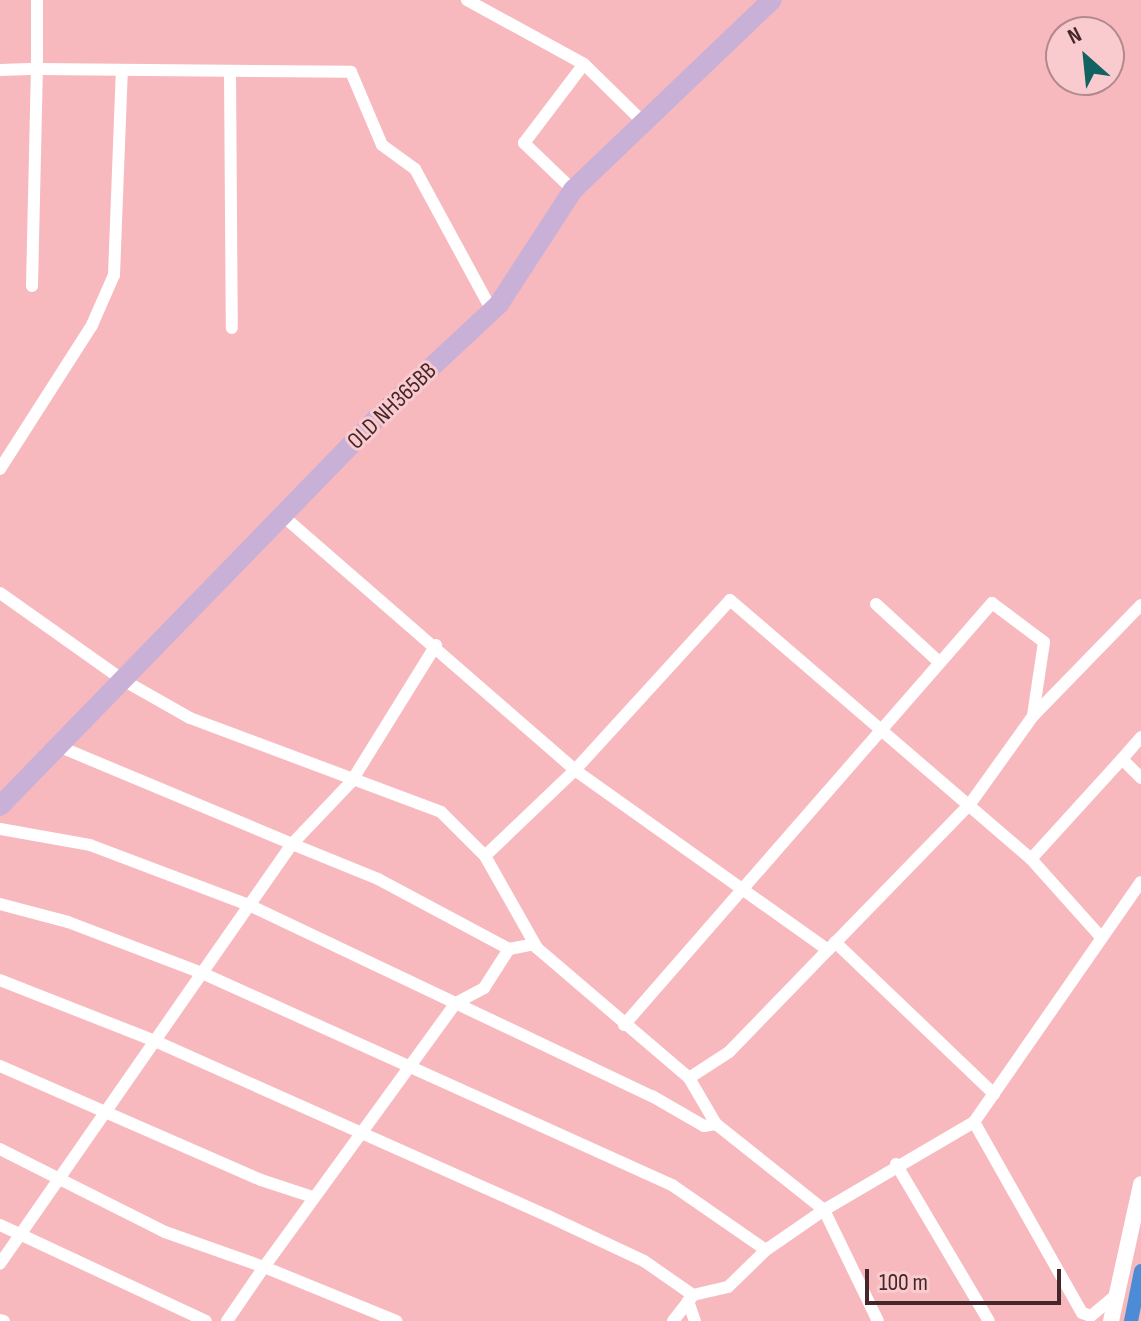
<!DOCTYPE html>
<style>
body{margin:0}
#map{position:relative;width:1141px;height:1321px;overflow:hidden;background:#f7b9be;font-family:"Sofia Sans Condensed",sans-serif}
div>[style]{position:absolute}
.canal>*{height:14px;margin:-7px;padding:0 7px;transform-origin:7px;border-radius:7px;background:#4c8cd6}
.minor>*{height:12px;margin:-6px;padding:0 6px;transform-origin:6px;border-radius:6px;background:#fff}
.tertiary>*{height:16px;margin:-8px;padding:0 8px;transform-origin:8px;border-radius:8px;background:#fff}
.primary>*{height:20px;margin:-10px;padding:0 10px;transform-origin:10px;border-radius:10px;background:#c9b0d7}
span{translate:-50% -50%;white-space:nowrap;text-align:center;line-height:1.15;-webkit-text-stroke:6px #facbce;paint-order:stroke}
.street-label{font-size:24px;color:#45272b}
.north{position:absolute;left:1045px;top:16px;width:80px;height:80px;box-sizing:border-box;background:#facbce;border:2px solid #b2898d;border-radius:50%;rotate:333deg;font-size:22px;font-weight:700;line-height:32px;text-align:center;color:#45272b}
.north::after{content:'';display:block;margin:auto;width:28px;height:36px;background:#126261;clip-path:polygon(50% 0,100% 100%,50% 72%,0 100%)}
.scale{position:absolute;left:865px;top:1269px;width:196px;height:36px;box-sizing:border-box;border:4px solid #45272b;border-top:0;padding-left:10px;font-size:24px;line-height:28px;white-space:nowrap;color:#45272b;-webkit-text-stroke:6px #facbce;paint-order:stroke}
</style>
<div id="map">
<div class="canal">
<i style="left:1131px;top:1321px;width:51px;rotate:-78.7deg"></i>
</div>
<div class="minor">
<i style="left:467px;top:0;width:133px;rotate:28.7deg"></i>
<i style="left:584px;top:64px;width:84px;rotate:44.5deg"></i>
<i style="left:0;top:70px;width:37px;rotate:-2deg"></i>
<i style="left:37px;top:69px;width:69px;rotate:-90deg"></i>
<i style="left:230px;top:71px;width:257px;rotate:89.6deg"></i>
<i style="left:573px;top:190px;width:68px;rotate:-136.2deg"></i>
<i style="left:524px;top:143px;width:99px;rotate:-52.8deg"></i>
<i style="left:32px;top:286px;width:217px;rotate:-88.7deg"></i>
<i style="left:37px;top:69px;width:314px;rotate:0.5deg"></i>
<i style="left:351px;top:72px;width:79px;rotate:67deg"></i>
<i style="left:382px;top:145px;width:41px;rotate:36deg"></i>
<i style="left:415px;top:169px;width:162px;rotate:61.5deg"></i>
<i style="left:0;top:469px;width:171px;rotate:-57.4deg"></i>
<i style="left:92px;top:325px;width:55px;rotate:-66.3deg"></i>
<i style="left:114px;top:275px;width:205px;rotate:-87.8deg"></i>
<i style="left:283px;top:516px;width:387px;rotate:41deg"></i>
<i style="left:575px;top:770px;width:124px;rotate:136.3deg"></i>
<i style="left:0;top:593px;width:151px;rotate:35.3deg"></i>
<i style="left:123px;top:680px;width:77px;rotate:29.6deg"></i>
<i style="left:190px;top:718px;width:268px;rotate:20.5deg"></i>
<i style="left:441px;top:812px;width:62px;rotate:45deg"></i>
<i style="left:485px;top:856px;width:106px;rotate:60.5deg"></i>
<i style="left:537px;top:948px;width:200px;rotate:40.5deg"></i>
<i style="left:689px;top:1078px;width:53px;rotate:59.6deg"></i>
<i style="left:716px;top:1124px;width:138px;rotate:38.5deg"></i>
<i style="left:824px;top:1210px;width:174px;rotate:-30.4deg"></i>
<i style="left:974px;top:1122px;width:292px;rotate:-55.2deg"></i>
<i style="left:876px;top:604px;width:86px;rotate:42.6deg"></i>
<i style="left:436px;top:645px;width:161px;rotate:121.8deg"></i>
<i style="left:351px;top:782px;width:86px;rotate:133.6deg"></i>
<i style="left:292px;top:844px;width:93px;rotate:22.1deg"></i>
<i style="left:378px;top:879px;width:149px;rotate:28.1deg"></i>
<i style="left:1033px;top:716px;width:155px;rotate:-45.8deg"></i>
<i style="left:58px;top:746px;width:254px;rotate:22.7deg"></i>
<i style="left:292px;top:844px;width:157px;rotate:124.9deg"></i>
<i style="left:202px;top:973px;width:516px;rotate:24.28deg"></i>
<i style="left:672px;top:1185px;width:114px;rotate:34.7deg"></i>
<i style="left:1122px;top:759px;width:29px;rotate:-49deg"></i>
<i style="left:0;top:829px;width:91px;rotate:10.1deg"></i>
<i style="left:90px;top:845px;width:170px;rotate:20.7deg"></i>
<i style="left:249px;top:905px;width:446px;rotate:25.4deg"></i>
<i style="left:652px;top:1096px;width:60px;rotate:30deg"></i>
<i style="left:704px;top:1126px;width:12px;rotate:-9deg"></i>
<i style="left:1031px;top:859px;width:135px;rotate:-47.7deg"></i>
<i style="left:1122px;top:759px;width:27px;rotate:45deg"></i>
<i style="left:0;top:904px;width:70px;rotate:14.8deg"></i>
<i style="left:68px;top:922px;width:143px;rotate:20.8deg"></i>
<i style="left:202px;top:973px;width:354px;rotate:124.8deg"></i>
<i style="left:835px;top:942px;width:220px;rotate:43.7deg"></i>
<i style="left:0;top:980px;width:167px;rotate:21.5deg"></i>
<i style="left:155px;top:1041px;width:430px;rotate:24deg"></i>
<i style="left:548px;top:1216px;width:106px;rotate:25.1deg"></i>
<i style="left:644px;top:1261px;width:60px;rotate:34.8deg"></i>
<i style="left:624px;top:1025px;width:560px;rotate:-48.91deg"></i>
<i style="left:992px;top:603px;width:65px;rotate:36.9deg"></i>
<i style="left:1044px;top:642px;width:75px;rotate:98.5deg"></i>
<i style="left:1033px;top:716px;width:108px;rotate:125.6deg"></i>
<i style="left:970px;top:804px;width:204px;rotate:134.2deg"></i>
<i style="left:0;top:1066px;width:285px;rotate:23.6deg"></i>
<i style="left:261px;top:1180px;width:55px;rotate:18.1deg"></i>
<i style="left:689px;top:1078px;width:48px;rotate:-33deg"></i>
<i style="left:729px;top:1052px;width:142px;rotate:-45.9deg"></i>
<i style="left:828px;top:950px;width:310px;rotate:-144.6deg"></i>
<i style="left:575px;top:770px;width:230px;rotate:-47.6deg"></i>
<i style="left:730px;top:600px;width:397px;rotate:40.7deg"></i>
<i style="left:1031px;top:859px;width:105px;rotate:48.1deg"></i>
<i style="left:974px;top:1122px;width:219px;rotate:60.5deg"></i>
<i style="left:1082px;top:1313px;width:9px;rotate:18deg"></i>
<i style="left:1091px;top:1316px;width:35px;rotate:-40deg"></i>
<i style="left:0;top:1149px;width:185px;rotate:26.7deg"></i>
<i style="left:165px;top:1232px;width:105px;rotate:19.5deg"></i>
<i style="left:264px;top:1267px;width:326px;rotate:-54deg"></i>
<i style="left:456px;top:1003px;width:32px;rotate:-28deg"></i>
<i style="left:484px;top:988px;width:46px;rotate:-57.3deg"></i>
<i style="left:509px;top:949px;width:26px;rotate:-11deg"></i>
<i style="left:896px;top:1164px;width:182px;rotate:59.4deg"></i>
<i style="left:0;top:1225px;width:227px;rotate:25deg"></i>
<i style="left:688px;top:1301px;width:21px;rotate:71deg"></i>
<i style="left:0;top:1320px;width:4px;rotate:14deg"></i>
<i style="left:227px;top:1321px;width:65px;rotate:-55.6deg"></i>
<i style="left:264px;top:1267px;width:143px;rotate:22.2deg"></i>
<i style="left:673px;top:1321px;width:33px;rotate:-52deg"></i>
<i style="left:693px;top:1295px;width:36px;rotate:-13deg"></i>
<i style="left:728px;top:1287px;width:53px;rotate:-44.2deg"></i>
<i style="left:766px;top:1250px;width:70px;rotate:-34.6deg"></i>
<i style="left:824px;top:1210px;width:123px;rotate:64.1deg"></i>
</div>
<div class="tertiary">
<i style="left:1111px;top:1321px;width:140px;rotate:-77.6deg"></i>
</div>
<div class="primary">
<i style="left:0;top:806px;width:542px;rotate:-45.82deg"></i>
<i style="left:378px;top:417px;width:166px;rotate:-43deg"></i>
<i style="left:499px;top:304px;width:136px;rotate:-57deg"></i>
<i style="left:573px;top:190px;width:275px;rotate:-43.7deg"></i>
</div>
<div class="street-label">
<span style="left:392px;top:406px;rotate:-44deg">OLD NH365BB</span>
</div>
<div class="north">N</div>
<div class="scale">100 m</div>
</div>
